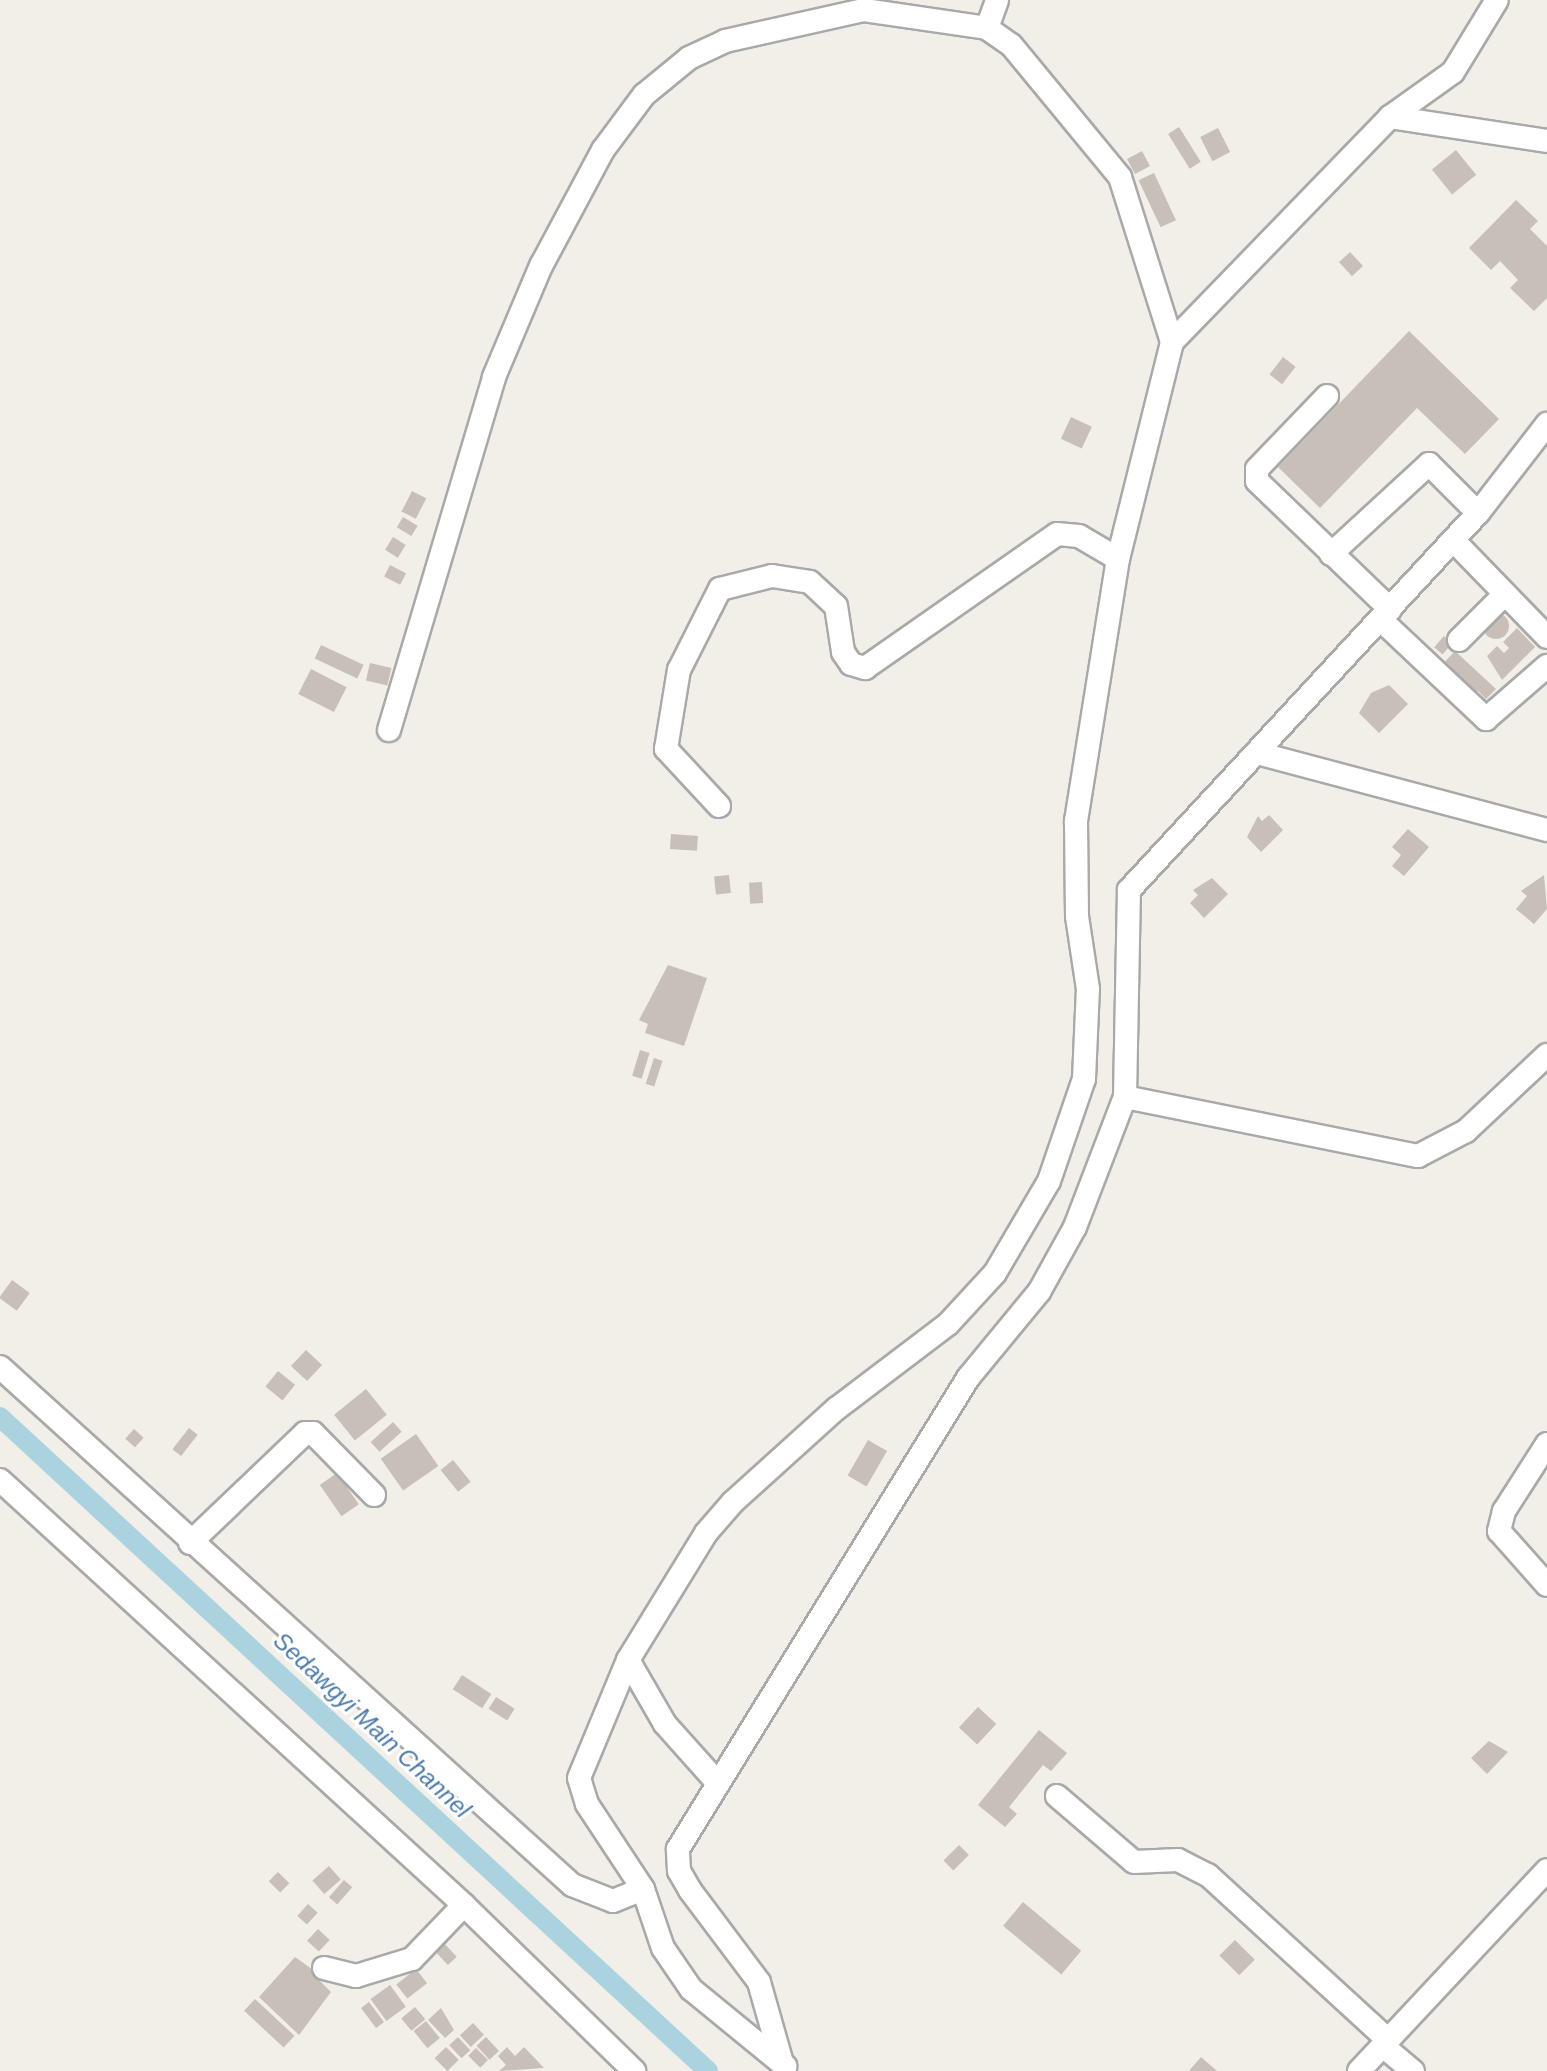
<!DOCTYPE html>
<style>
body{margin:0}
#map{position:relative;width:1547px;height:2071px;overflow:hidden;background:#f2efe9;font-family:Arial,sans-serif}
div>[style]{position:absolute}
.canal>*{height:20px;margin:-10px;padding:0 10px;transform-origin:10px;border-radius:10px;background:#aad3df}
.building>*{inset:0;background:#c7bfb8;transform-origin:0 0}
.round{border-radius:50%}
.roads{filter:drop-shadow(2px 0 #a9a9a9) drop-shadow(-2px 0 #a9a9a9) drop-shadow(0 2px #a9a9a9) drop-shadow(0 -2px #a9a9a9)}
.minor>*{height:22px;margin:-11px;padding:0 11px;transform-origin:11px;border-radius:11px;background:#fff}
span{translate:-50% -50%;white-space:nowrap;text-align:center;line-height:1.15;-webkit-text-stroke:6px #fff;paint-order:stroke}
.water-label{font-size:24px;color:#4a7aab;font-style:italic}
</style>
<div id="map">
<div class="canal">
<i style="left:0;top:1417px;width:964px;rotate:42.73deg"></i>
</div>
<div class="building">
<i style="left:1179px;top:127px;width:41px;height:13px;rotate:58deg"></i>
<i style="left:1218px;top:128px;width:27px;height:20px;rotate:63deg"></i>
<i style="left:1456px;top:150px;width:32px;height:31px;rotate:51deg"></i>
<i style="left:1142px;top:151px;width:17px;height:17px;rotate:62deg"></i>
<i style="left:1154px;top:173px;width:52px;height:17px;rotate:65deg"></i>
<i style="clip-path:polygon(1516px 200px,1538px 221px,1530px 229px,1547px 246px,1547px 298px,1534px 311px,1510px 288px,1518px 280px,1500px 261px,1491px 270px,1469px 248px)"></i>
<i style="left:1350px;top:252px;width:19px;height:15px;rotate:47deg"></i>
<i style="clip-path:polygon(1409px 331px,1499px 419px,1465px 454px,1417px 408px,1320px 508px,1278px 467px)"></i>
<i style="left:1283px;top:357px;width:16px;height:22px;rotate:38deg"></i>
<i style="left:1071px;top:417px;width:23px;height:24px;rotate:25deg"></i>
<i style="left:412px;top:491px;width:16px;height:23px;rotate:27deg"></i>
<i style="left:403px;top:517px;width:17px;height:12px;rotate:31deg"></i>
<i style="left:393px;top:537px;width:15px;height:15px;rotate:32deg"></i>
<i style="left:390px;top:565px;width:18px;height:13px;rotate:27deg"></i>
<i class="round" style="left:1483px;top:613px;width:26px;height:26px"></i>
<i style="clip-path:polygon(1517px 628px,1535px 647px,1502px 680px,1487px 656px,1497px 646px,1504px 653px,1509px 648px,1503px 642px)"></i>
<i style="left:1444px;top:636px;width:11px;height:15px;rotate:41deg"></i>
<i style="left:321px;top:645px;width:47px;height:15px;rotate:25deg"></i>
<i style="clip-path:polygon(1455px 651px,1496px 689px,1486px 699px,1478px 691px,1470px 699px,1438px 669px)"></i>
<i style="left:370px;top:663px;width:22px;height:18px;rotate:13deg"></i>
<i style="left:311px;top:669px;width:40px;height:28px;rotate:27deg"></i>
<i style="clip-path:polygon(1389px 685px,1408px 704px,1379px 733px,1359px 713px,1371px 693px)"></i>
<i style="clip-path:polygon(1269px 815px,1283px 830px,1261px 852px,1247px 837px,1258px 816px,1262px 821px)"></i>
<i style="clip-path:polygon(1408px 829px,1429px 847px,1404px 876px,1392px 866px,1401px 855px,1392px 847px)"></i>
<i style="left:671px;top:834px;width:27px;height:15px;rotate:4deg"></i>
<i style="left:729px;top:875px;width:18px;height:15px;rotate:84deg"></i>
<i style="clip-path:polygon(1544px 875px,1547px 909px,1534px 924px,1516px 909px,1527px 896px,1521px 891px)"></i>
<i style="clip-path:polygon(1212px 878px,1228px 894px,1204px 918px,1190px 903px,1198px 895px,1193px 890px)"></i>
<i style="left:762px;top:882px;width:21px;height:13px;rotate:87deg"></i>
<i style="clip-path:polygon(668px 965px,707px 978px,684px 1046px,645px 1033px,648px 1024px,639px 1020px)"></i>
<i style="left:640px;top:1050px;width:10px;height:27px;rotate:17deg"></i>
<i style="left:654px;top:1058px;width:9px;height:27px;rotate:18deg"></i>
<i style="left:12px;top:1280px;width:22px;height:22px;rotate:36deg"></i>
<i style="left:306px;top:1350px;width:22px;height:22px;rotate:43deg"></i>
<i style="left:278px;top:1371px;width:22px;height:20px;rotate:39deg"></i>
<i style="left:366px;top:1389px;width:33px;height:41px;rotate:51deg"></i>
<i style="left:393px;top:1422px;width:13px;height:30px;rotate:48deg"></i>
<i style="left:189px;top:1428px;width:11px;height:27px;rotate:38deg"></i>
<i style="left:134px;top:1429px;width:13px;height:13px;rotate:42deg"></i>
<i style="left:416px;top:1434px;width:39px;height:43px;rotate:55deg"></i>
<i style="left:868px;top:1440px;width:22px;height:41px;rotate:30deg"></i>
<i style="left:453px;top:1460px;width:28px;height:16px;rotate:51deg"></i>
<i style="left:337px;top:1473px;width:38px;height:21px;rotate:55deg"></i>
<i style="left:462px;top:1675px;width:35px;height:17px;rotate:33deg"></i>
<i style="left:496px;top:1697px;width:22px;height:14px;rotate:32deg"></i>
<i style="left:978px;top:1707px;width:25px;height:28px;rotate:43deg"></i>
<i style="clip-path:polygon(1039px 1730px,1067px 1753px,1051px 1771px,1043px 1765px,1009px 1807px,1017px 1814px,1005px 1827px,978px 1805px)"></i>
<i style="clip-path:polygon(1489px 1741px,1508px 1752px,1487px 1774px,1471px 1758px)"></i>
<i style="left:959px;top:1845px;width:14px;height:22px;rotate:45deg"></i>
<i style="left:329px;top:1866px;width:18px;height:22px;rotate:49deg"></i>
<i style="left:278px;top:1872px;width:16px;height:13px;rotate:45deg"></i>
<i style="left:344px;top:1880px;width:11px;height:23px;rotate:41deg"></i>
<i style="left:1023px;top:1902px;width:76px;height:31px;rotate:40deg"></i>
<i style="left:308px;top:1904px;width:13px;height:16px;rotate:42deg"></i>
<i style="left:318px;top:1929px;width:16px;height:16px;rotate:43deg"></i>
<i style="left:441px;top:1940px;width:23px;height:12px;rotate:47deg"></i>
<i style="left:1235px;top:1940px;width:28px;height:22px;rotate:45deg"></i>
<i style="clip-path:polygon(295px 1957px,323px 1977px,319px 1980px,331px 1992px,299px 2035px,259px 1997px)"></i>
<i style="left:416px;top:1969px;width:18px;height:25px;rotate:52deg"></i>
<i style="left:390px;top:1985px;width:27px;height:24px;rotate:54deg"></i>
<i style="left:255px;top:1999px;width:54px;height:16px;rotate:43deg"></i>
<i style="left:369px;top:2002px;width:25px;height:10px;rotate:53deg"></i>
<i style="left:415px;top:2007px;width:16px;height:18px;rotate:50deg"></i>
<i style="clip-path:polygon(441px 2008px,454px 2030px,445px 2038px,428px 2020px)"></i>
<i style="left:426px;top:2021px;width:22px;height:16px;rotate:51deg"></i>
<i style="left:473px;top:2023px;width:16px;height:18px;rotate:47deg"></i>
<i style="left:458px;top:2037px;width:18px;height:12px;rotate:47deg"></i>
<i style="left:486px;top:2037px;width:19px;height:13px;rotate:47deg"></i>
<i style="left:446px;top:2047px;width:18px;height:16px;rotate:45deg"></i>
<i style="clip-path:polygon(507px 2047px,515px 2056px,524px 2047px,544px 2068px,499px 2071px,506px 2065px,498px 2056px)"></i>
<i style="left:476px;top:2048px;width:17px;height:11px;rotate:45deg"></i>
<i style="clip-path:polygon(1201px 2057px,1217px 2071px,1189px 2071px)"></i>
</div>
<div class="roads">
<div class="minor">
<i style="left:1390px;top:117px;width:159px;rotate:8.7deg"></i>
<i style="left:1172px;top:342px;width:313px;rotate:-45.9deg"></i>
<i style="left:1390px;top:117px;width:77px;rotate:-35.5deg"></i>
<i style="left:1453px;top:72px;width:84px;rotate:-58.6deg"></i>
<i style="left:1327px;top:396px;width:101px;rotate:133.8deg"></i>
<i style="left:1257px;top:469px;width:12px;rotate:90deg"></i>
<i style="left:1257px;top:481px;width:185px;rotate:43.9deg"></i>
<i style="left:1453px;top:540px;width:135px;rotate:45.9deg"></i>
<i style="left:1331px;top:554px;width:133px;rotate:-42.6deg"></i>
<i style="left:1429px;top:464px;width:69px;rotate:45deg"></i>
<i style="left:1380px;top:619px;width:146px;rotate:43.3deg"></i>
<i style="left:1486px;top:719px;width:81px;rotate:-41deg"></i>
<i style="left:1459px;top:640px;width:65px;rotate:-45deg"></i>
<i style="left:389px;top:730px;width:368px;rotate:-73.4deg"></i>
<i style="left:494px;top:377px;width:121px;rotate:-67.1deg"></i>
<i style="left:541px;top:266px;width:132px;rotate:-61.9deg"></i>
<i style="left:603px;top:150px;width:69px;rotate:-53.3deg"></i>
<i style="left:644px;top:95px;width:58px;rotate:-39.4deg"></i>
<i style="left:689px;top:58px;width:40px;rotate:-25deg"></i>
<i style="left:725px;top:41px;width:142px;rotate:-12.6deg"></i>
<i style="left:864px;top:10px;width:124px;rotate:8.3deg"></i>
<i style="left:1257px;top:753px;width:300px;rotate:14.9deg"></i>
<i style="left:719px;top:806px;width:78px;rotate:-132.9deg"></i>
<i style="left:666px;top:749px;width:80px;rotate:-80.7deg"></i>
<i style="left:679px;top:670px;width:91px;rotate:-63.2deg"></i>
<i style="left:720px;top:589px;width:54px;rotate:-14deg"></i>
<i style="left:772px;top:576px;width:38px;rotate:9deg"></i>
<i style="left:810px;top:582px;width:35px;rotate:43deg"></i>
<i style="left:836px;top:606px;width:47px;rotate:81.3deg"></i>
<i style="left:843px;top:652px;width:14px;rotate:56deg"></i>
<i style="left:851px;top:664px;width:15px;rotate:16deg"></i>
<i style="left:865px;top:668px;width:234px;rotate:-34.9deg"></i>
<i style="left:1057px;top:534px;width:22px;rotate:5deg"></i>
<i style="left:1079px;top:536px;width:45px;rotate:30.5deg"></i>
<i style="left:1125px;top:1097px;width:299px;rotate:11.4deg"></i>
<i style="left:1418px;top:1156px;width:54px;rotate:-27.5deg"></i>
<i style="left:1466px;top:1131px;width:111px;rotate:-43.2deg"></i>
<i style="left:0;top:1367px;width:772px;rotate:42.16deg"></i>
<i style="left:572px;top:1885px;width:44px;rotate:21.3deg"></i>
<i style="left:613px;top:1901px;width:32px;rotate:-22deg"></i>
<i style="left:643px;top:1889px;width:62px;rotate:71.3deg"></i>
<i style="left:663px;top:1948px;width:50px;rotate:55.7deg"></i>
<i style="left:691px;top:1989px;width:122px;rotate:39.3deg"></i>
<i style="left:1547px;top:1444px;width:80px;rotate:122.7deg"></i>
<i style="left:1504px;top:1511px;width:21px;rotate:104deg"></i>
<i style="left:1499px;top:1531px;width:72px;rotate:48.4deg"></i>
<i style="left:0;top:1480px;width:629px;rotate:42.49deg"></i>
<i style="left:464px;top:1905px;width:238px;rotate:44.3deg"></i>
<i style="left:190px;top:1543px;width:159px;rotate:-43.7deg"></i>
<i style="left:305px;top:1433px;width:8px"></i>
<i style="left:313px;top:1433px;width:87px;rotate:45.5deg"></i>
<i style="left:628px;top:1660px;width:74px;rotate:60deg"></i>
<i style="left:665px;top:1724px;width:76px;rotate:48.2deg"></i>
<i style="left:1057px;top:1796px;width:101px;rotate:40.6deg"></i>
<i style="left:1134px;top:1862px;width:44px;rotate:-2.6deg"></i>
<i style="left:1178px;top:1860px;width:34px;rotate:27deg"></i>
<i style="left:1208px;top:1875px;width:243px;rotate:42.5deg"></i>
<i style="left:643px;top:1889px;width:102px;rotate:-123.4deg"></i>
<i style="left:587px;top:1804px;width:27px;rotate:-107deg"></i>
<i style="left:579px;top:1778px;width:128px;rotate:-67.4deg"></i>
<i style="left:628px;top:1660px;width:149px;rotate:-58.4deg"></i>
<i style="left:706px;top:1533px;width:41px;rotate:-48.9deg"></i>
<i style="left:733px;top:1502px;width:139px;rotate:-42.1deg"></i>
<i style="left:836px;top:1409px;width:141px;rotate:-37.2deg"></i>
<i style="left:948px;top:1324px;width:69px;rotate:-47.3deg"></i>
<i style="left:995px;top:1273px;width:107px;rotate:-59.6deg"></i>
<i style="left:1049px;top:1181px;width:108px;rotate:-71.1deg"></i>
<i style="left:1084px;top:1079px;width:90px;rotate:-87.5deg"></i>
<i style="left:1088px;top:989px;width:74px;rotate:-98.6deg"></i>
<i style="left:1077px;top:916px;width:95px;rotate:-90.6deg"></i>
<i style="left:1076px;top:821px;width:265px;rotate:-80.9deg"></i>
<i style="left:1118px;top:559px;width:224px;rotate:-76deg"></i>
<i style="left:1172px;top:342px;width:173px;rotate:-107.5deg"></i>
<i style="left:1120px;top:177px;width:171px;rotate:-129.5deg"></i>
<i style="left:1011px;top:45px;width:29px;rotate:-145deg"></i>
<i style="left:987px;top:28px;width:30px;rotate:-70deg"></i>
<i style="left:324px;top:1968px;width:33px;rotate:14deg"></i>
<i style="left:356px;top:1976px;width:59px;rotate:-16.9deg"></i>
<i style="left:412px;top:1959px;width:75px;rotate:-46.1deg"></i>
<i style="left:1383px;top:2046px;width:39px;rotate:40deg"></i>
<i style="left:782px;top:2063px;width:84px;rotate:-105.9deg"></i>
<i style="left:759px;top:1982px;width:115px;rotate:-126.9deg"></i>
<i style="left:690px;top:1890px;width:22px;rotate:-120deg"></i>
<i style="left:679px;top:1871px;width:22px;rotate:-93deg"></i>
<i style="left:678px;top:1849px;width:553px;rotate:-58.38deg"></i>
<i style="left:968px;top:1378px;width:112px;rotate:-50.5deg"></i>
<i style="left:1039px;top:1292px;width:74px;rotate:-61deg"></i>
<i style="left:1075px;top:1227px;width:139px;rotate:-69deg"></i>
<i style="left:1125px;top:1097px;width:207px;rotate:-88.9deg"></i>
<i style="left:1129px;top:890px;width:514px;rotate:-47.21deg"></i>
<i style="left:1478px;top:513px;width:113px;rotate:-52.2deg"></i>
<i style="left:1359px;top:2071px;width:275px;rotate:-46.9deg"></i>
</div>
</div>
<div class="water-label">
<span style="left:372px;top:1725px;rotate:43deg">Sedawgyi Main Channel</span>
</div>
</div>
